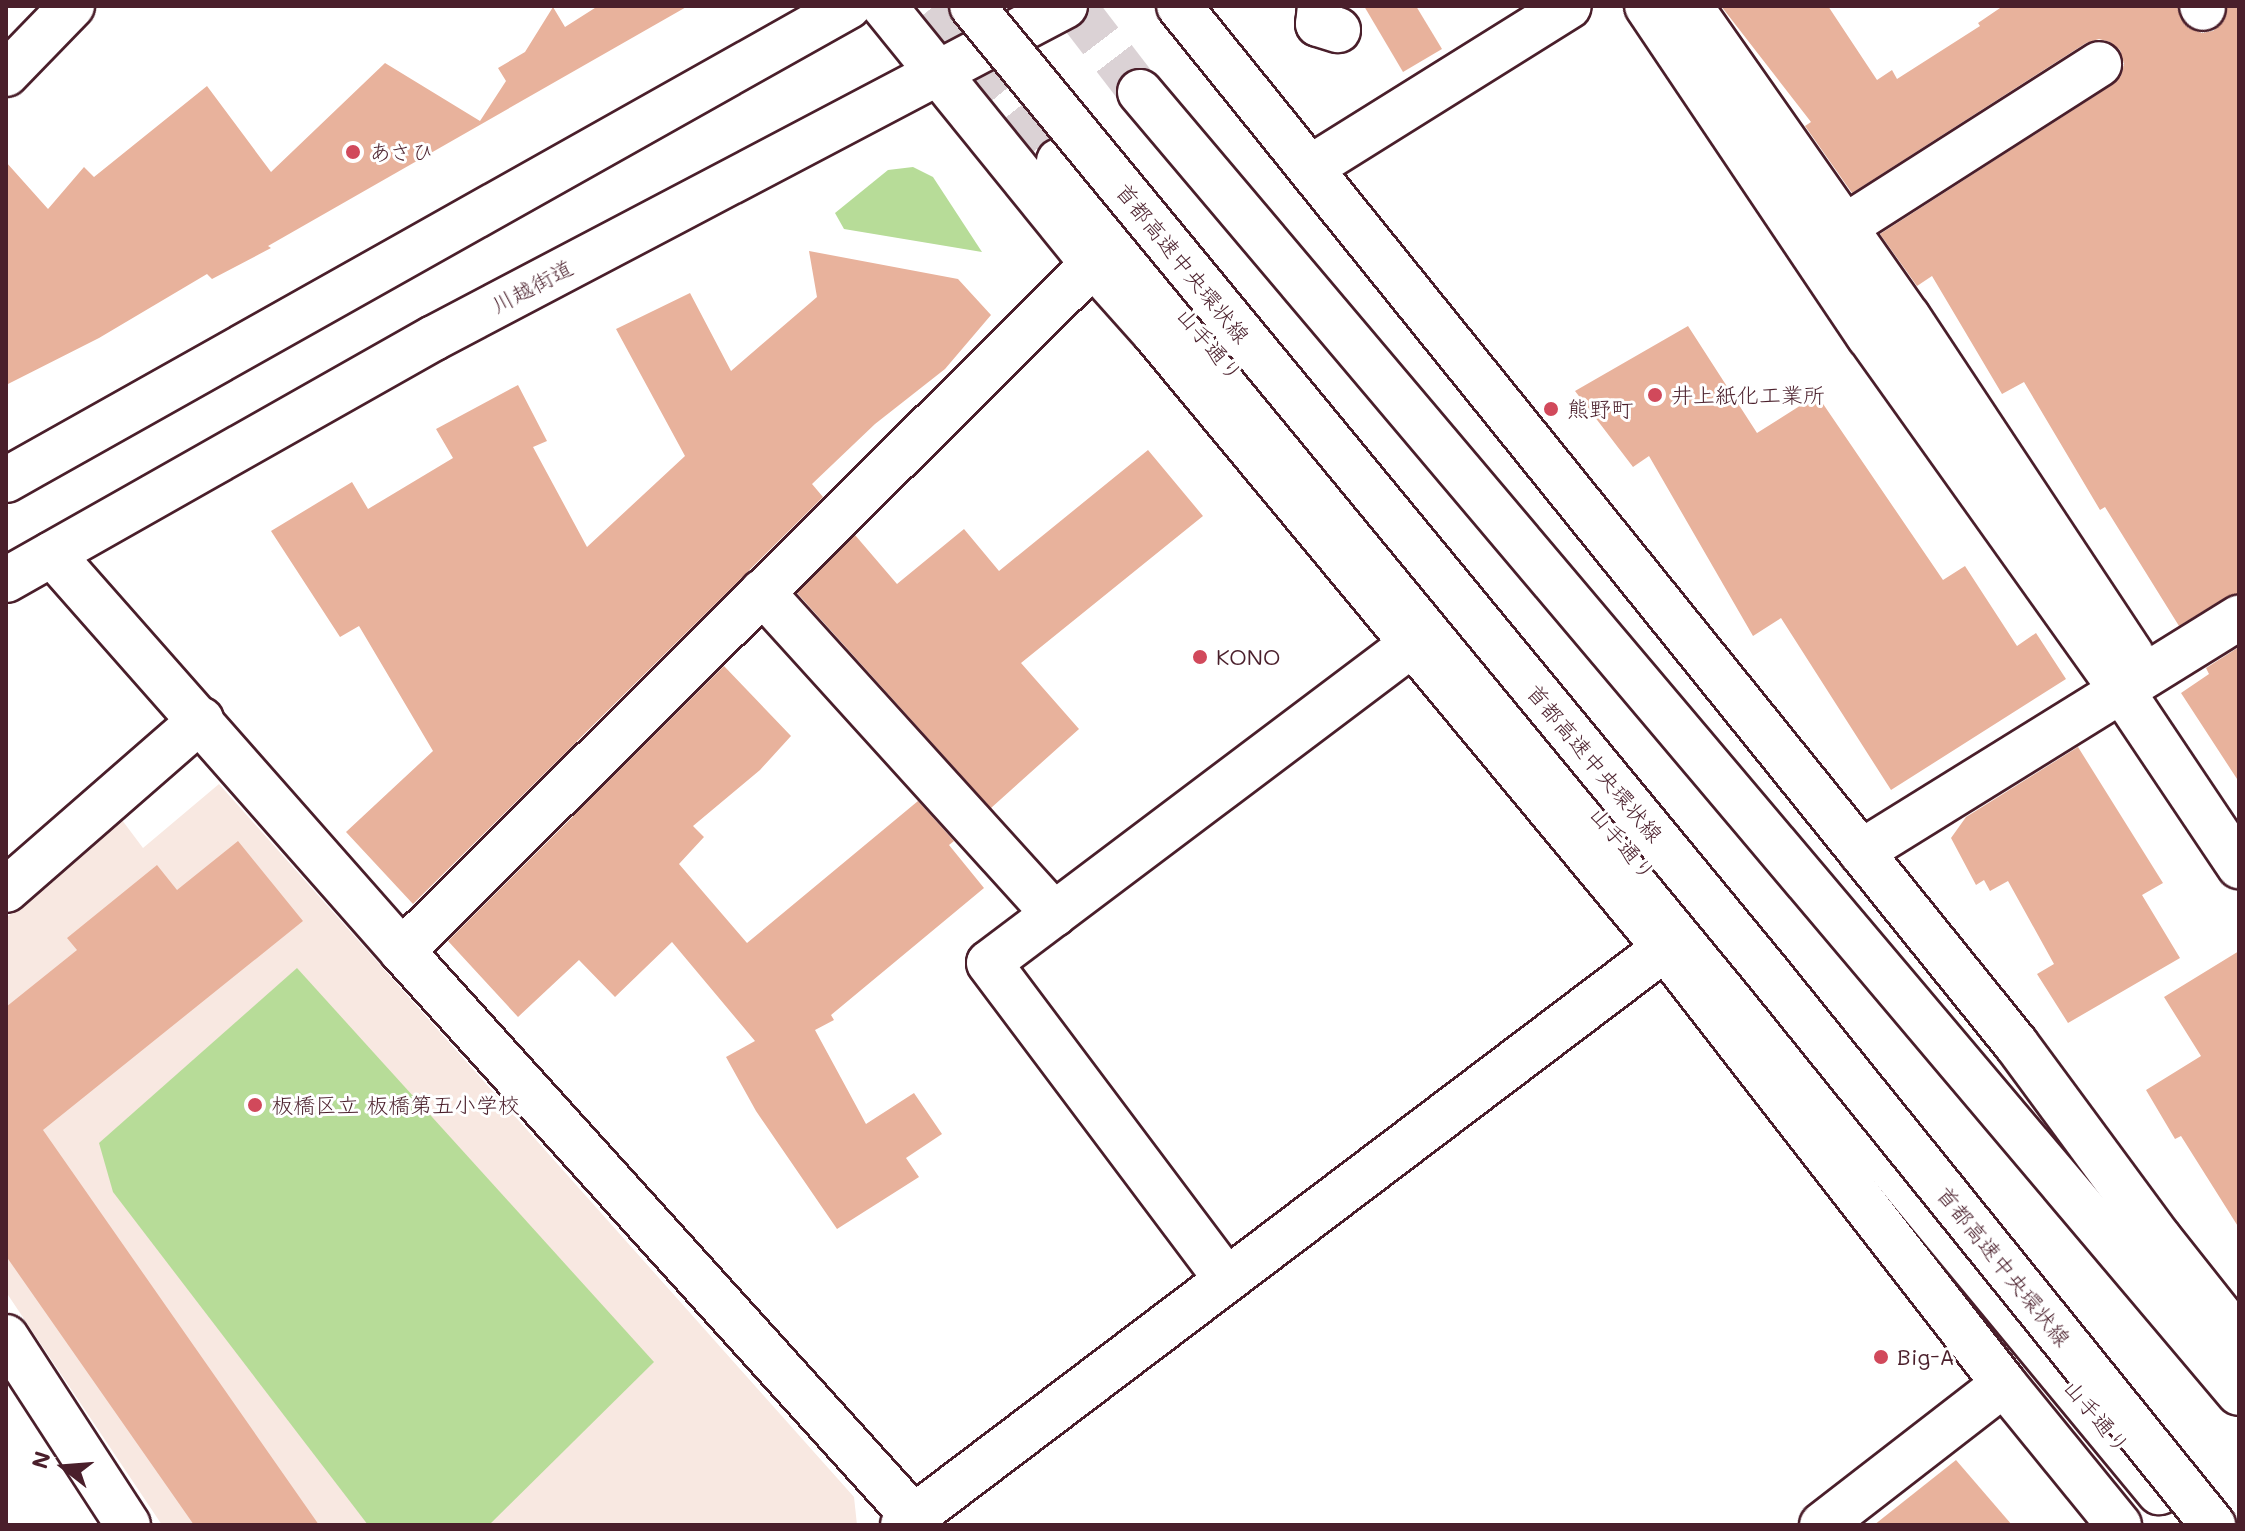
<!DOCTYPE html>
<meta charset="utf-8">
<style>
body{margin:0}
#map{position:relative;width:2245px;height:1531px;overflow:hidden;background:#fff;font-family:Mali,"Klee One",sans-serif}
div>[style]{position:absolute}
.built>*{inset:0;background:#f8e8e1}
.green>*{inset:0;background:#b7dc98}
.building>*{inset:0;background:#e8b29c}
.major-tunnel>*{height:44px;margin-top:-22px;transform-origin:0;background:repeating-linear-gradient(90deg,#dbd2d5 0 44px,transparent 0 66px)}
.roads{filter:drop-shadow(2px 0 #4a1f2b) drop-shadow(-2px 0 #4a1f2b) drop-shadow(0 2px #4a1f2b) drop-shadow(0 -2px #4a1f2b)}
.minor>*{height:44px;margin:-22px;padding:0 22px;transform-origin:22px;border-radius:22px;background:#fff}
.major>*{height:44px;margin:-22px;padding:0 22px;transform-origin:22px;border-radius:22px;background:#fff}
.highway>*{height:44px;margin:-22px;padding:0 22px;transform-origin:22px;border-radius:22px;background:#fff}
.bridges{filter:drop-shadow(2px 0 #4a1f2b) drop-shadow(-2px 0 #4a1f2b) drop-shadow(0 2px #4a1f2b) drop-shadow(0 -2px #4a1f2b)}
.highway-bridge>*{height:44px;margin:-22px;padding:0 22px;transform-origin:22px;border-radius:22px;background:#fff}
.dots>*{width:22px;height:22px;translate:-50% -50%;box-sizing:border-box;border:4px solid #fff;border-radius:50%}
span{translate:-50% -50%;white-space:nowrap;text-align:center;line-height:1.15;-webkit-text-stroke:6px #fff;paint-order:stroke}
.poi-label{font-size:22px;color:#4a1f2b}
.left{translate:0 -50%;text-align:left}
.street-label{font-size:22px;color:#4a1f2b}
.frame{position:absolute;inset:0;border:8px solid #4a1f2b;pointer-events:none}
.north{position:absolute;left:24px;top:1427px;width:80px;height:80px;-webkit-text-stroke:6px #fff;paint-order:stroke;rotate:287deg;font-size:22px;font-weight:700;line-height:32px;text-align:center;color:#4a1f2b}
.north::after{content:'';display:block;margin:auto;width:28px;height:36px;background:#4a1f2b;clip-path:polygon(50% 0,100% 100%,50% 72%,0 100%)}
</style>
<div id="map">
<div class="built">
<i style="clip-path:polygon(219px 784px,854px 1497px,857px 1525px,162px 1525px,6px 1292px,6px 918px,122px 820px,143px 848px)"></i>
</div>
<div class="green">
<i style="clip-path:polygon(913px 167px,933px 177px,982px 252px,844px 229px,835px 213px,888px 170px)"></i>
<i style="clip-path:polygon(297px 968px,654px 1362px,489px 1525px,368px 1525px,113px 1192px,99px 1143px)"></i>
</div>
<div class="building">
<i style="clip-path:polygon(598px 6px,688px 6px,268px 246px,271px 248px,212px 279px,207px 274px,99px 338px,6px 385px,6px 162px,48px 209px,84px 167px,94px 177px,207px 86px,271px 172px,385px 63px,480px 121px,506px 81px,498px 68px,525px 52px,553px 7px,565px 27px)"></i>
<i style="clip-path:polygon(1364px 6px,1416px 6px,1442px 49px,1403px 72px)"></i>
<i style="clip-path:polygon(1721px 6px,1828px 6px,1877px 80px,1892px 70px,1897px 79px,1980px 26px,1978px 23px,2003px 6px,2177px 6px,2181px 19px,2189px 28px,2202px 33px,2213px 31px,2223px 22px,2227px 6px,2239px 6px,2239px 593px,2226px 597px,2179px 626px,2105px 507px,2100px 510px,2024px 382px,2002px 394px,1932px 276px,1917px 286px,1880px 234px,2112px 85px,2121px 76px,2124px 64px,2120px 50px,2110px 42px,2099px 39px,2086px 43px,1852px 193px,1805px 126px,1811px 122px)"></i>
<i style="clip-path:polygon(809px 251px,958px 279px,991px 315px,945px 369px,875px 424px,812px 484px,823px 497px,413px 904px,346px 832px,433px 751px,359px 626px,340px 637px,271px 531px,352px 482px,368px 509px,453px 458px,436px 429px,518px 385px,547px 441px,533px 447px,587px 547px,685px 456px,616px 329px,690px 293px,731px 371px,817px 297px)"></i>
<i style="clip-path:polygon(1688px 326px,1757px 433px,1817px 395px,1943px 580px,1965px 566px,2017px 646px,2036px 633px,2066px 679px,1891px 790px,1781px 618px,1753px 636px,1649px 456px,1633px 467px,1575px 391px)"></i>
<i style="clip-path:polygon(1148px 450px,1203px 516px,1021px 663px,1079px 729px,991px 808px,797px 593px,855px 535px,897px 584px,964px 529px,999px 571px)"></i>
<i style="clip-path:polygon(2239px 647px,2239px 782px,2181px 693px,2209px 674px,2206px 668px)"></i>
<i style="clip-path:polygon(724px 666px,791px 736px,760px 770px,693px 826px,704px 837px,679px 864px,747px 943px,918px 801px,954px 841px,949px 845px,984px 888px,831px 1015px,834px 1020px,815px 1030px,866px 1124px,914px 1093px,942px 1134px,906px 1158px,919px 1177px,837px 1229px,756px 1111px,726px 1057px,755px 1041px,672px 942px,615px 997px,579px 960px,518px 1017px,448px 941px)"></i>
<i style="clip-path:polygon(2078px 747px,2163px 883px,2142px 895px,2180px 958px,2068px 1023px,2037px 974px,2054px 964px,2008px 881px,1990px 891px,1984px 880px,1976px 885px,1951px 838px,1966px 817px)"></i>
<i style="clip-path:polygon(238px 841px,303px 921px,43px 1130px,319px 1525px,194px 1525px,6px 1256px,6px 1007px,77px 950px,67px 938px,157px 865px,177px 890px)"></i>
<i style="clip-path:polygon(2239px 951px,2239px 1228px,2181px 1136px,2175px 1139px,2146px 1090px,2201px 1056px,2164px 997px)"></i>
<i style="clip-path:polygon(1956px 1460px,2012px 1525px,1874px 1525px)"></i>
</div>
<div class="major-tunnel">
<i style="left:934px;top:6px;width:199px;rotate:51.1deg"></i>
<i style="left:1074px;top:6px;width:108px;rotate:52.5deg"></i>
</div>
<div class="roads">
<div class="minor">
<i style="left:1320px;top:6px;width:18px;rotate:96deg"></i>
<i style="left:1318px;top:24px;width:21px;rotate:17deg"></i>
<i style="left:1647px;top:6px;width:398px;rotate:56.1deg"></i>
<i style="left:1869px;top:336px;width:436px;rotate:54.5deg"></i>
<i style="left:2122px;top:691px;width:211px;rotate:56.2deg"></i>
<i style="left:1690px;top:6px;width:380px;rotate:55deg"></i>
<i style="left:1908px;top:317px;width:405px;rotate:56.5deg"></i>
<i style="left:2202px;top:6px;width:2px;rotate:63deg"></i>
<i style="left:6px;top:74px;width:95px;rotate:-45.9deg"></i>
<i style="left:1310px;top:168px;width:305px;rotate:-32deg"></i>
<i style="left:1843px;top:228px;width:304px;rotate:-32.6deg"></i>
<i style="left:52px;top:554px;width:529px;rotate:48.6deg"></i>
<i style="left:402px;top:951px;width:774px;rotate:47.88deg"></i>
<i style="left:762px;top:592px;width:435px;rotate:47.8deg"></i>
<i style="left:1054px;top:914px;width:451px;rotate:-37deg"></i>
<i style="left:1861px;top:852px;width:445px;rotate:-31.8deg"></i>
<i style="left:6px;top:890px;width:259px;rotate:-41.1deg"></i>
<i style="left:1054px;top:914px;width:81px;rotate:143deg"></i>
<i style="left:989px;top:963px;width:395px;rotate:53.1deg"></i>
<i style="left:402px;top:951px;width:974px;rotate:-44.83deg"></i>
<i style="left:6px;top:1337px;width:224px;rotate:57deg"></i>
<i style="left:903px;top:1525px;width:956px;rotate:-37.13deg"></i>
<i style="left:1822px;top:1525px;width:230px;rotate:-37.8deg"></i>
</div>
<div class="major">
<i style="left:884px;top:6px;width:332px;rotate:51deg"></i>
<i style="left:1093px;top:264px;width:90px;rotate:48.2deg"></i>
<i style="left:1153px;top:331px;width:802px;rotate:50.31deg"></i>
<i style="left:1665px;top:948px;width:552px;rotate:52.13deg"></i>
<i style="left:2004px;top:1384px;width:182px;rotate:50.8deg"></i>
<i style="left:1179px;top:6px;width:1333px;rotate:51.12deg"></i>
<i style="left:2016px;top:1044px;width:241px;rotate:53.6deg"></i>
<i style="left:2159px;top:1238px;width:129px;rotate:51.6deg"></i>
<i style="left:1140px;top:92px;width:1703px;rotate:49.81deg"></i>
<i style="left:1059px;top:161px;width:1727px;rotate:50.43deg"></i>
</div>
<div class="highway">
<i style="left:6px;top:480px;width:967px;rotate:-29.35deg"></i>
<i style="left:6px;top:580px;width:492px;rotate:-29.5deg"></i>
<i style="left:434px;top:338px;width:713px;rotate:-27.75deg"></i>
</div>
</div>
<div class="bridges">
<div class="highway-bridge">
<i style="left:972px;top:6px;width:1259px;rotate:50.54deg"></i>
<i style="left:1772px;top:978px;width:703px;rotate:51.12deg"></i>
</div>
</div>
<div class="dots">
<i style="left:353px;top:152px;background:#d1495b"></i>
<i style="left:1655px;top:395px;background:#d1495b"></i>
<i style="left:1551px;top:409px;background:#d1495b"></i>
<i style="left:1200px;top:657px;background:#d1495b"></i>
<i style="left:255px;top:1105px;background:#d1495b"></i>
<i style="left:1881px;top:1357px;background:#d1495b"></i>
</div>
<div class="poi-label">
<span class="left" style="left:369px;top:152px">あさひ</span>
<span class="left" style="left:1671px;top:395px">井上紙化工業所</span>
<span class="left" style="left:1567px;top:409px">熊野町</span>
<span class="left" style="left:1216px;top:657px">KONO</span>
<span class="left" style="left:271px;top:1105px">板橋区立 板橋第五小学校</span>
<span class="left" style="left:1897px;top:1357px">Big-A</span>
</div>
<div class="street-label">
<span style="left:1183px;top:263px;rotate:51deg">首都高速中央環状線</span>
<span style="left:532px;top:286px;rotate:-28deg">川越街道</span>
<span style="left:1210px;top:344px;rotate:50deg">山手通り</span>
<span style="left:1595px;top:763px;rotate:50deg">首都高速中央環状線</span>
<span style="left:1623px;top:843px;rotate:50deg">山手通り</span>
<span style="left:2004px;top:1266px;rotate:51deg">首都高速中央環状線</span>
<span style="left:2097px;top:1416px;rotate:50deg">山手通り</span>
</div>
<div class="frame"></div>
<div class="north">N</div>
</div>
